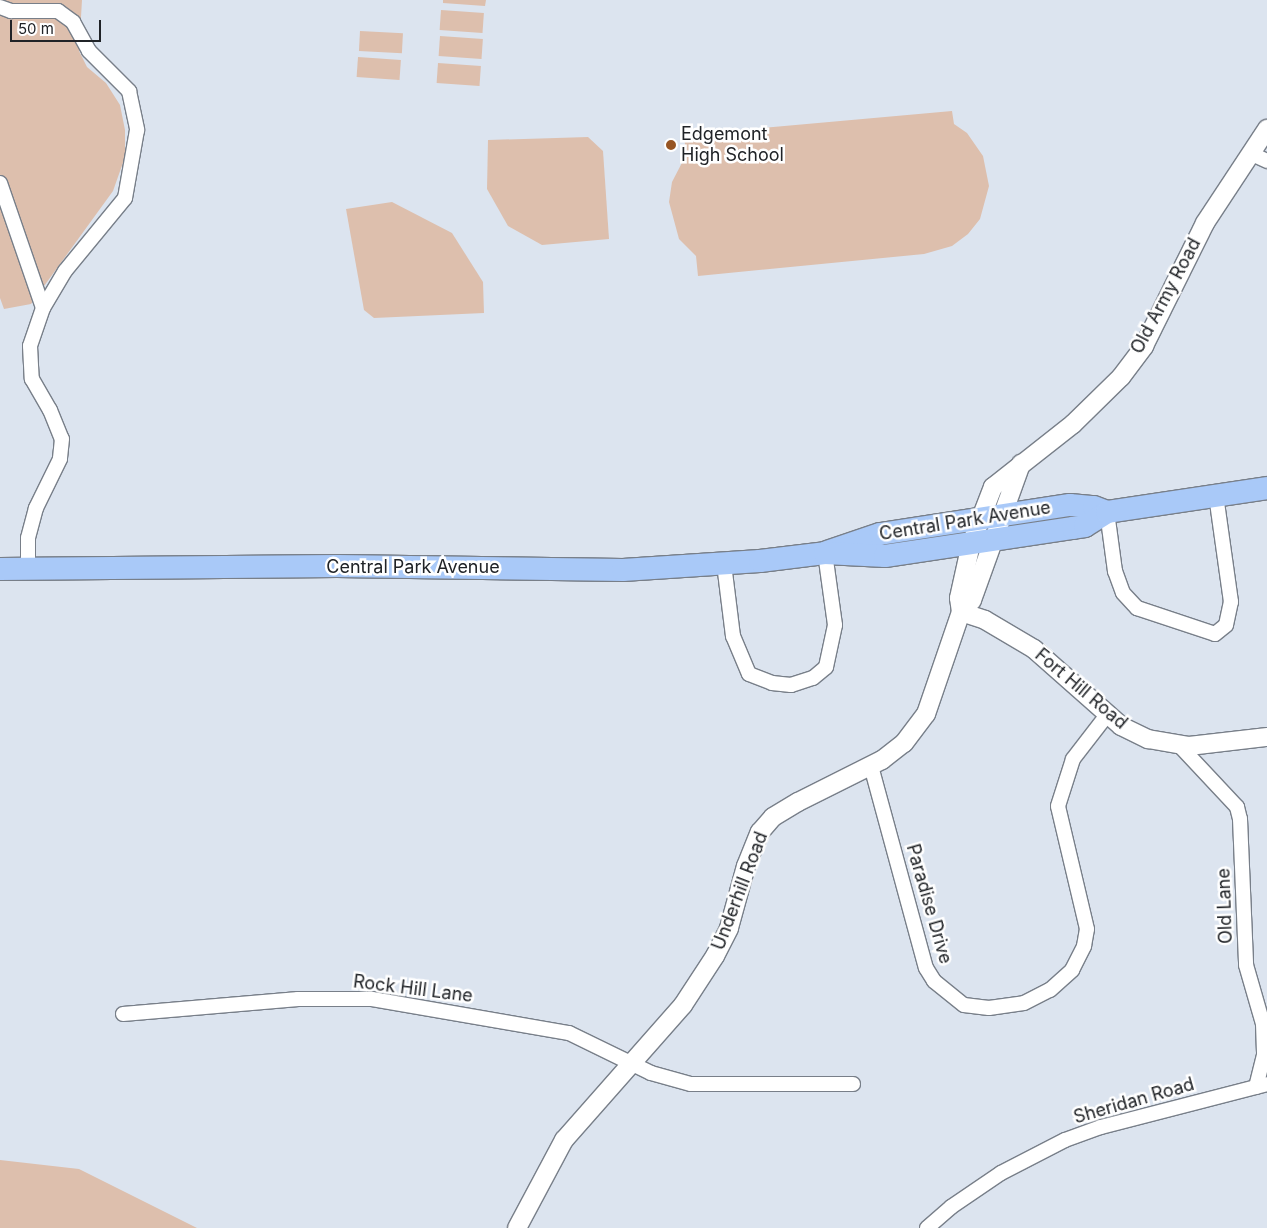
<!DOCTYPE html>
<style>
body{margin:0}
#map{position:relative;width:1267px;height:1228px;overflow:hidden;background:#dce4ef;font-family:Inter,sans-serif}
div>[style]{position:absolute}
.green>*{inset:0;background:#ddbfad;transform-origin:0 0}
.roads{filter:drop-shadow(1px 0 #787f89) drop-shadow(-1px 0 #787f89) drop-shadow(0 1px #787f89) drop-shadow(0 -1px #787f89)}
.minor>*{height:14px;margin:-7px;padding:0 7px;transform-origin:7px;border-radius:7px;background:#fff}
.tertiary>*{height:18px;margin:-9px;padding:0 9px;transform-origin:9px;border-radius:9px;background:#fff}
.primary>*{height:22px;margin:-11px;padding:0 11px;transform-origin:11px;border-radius:11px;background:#a9c9f8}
.dots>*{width:14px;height:14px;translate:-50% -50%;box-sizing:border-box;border:2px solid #fff;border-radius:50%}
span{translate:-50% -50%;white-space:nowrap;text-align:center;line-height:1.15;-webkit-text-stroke:5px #fff;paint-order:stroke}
.poi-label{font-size:18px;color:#202327}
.left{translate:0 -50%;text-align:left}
.street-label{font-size:18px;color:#202327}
.scale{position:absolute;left:10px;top:20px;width:91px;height:22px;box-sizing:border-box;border:2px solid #202327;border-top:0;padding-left:6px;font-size:15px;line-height:18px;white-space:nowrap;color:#202327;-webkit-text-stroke:4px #fff;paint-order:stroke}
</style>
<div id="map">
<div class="green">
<i style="clip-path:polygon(0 0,82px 0,79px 51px,87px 67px,106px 83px,120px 105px,125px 130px,125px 157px,113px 191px,31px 304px,4px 309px,0 298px)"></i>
<i style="clip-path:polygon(443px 0,486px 0,485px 6px,443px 3px)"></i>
<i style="left:441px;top:10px;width:43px;height:20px;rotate:4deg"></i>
<i style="left:360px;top:31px;width:43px;height:20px;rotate:3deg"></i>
<i style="left:440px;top:36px;width:43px;height:20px;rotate:4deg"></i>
<i style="left:358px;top:57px;width:43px;height:20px;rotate:4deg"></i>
<i style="left:438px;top:63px;width:43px;height:20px;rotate:4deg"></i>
<i style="clip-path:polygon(952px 111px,954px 124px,967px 133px,983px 156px,989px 186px,980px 219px,968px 234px,952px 246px,924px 254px,698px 276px,696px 256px,679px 239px,669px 202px,672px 182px,686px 155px,684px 135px)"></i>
<i style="clip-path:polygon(588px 137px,603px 151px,609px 239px,542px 245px,508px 226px,487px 189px,488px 140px)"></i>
<i style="clip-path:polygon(392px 202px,452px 233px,483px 282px,484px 313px,374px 318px,364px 310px,346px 209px)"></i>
<i style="clip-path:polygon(0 1160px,79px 1169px,197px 1228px,0 1228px)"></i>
</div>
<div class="roads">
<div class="minor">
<i style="left:0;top:7px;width:12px;rotate:20deg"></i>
<i style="left:11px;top:11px;width:47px"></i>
<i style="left:58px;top:11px;width:19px;rotate:36deg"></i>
<i style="left:73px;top:22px;width:33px;rotate:61deg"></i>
<i style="left:89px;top:51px;width:57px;rotate:45deg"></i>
<i style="left:129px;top:91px;width:40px;rotate:78deg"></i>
<i style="left:137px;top:130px;width:69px;rotate:100deg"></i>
<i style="left:125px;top:198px;width:94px;rotate:129.4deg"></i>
<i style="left:65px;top:271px;width:43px;rotate:120.7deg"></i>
<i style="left:43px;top:308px;width:40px;rotate:108.9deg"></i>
<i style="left:30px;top:346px;width:33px;rotate:87deg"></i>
<i style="left:32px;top:379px;width:36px;rotate:60deg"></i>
<i style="left:50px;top:410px;width:31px;rotate:68deg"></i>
<i style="left:62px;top:439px;width:20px;rotate:96deg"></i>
<i style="left:60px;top:459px;width:55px;rotate:116.1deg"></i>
<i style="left:36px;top:508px;width:31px;rotate:105deg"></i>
<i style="left:28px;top:538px;width:31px;rotate:90deg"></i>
<i style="left:1250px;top:153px;width:19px;rotate:25deg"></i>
<i style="left:0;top:183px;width:132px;rotate:71deg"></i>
<i style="left:1107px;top:512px;width:60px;rotate:82.3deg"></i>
<i style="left:1115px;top:571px;width:23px;rotate:70deg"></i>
<i style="left:1123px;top:593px;width:21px;rotate:47deg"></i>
<i style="left:1137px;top:608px;width:82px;rotate:18.4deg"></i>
<i style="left:1215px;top:634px;width:14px;rotate:-39deg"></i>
<i style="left:1226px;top:625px;width:24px;rotate:-78deg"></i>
<i style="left:1231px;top:602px;width:108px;rotate:-98deg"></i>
<i style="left:724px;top:564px;width:73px;rotate:82.9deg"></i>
<i style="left:733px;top:636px;width:41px;rotate:67.2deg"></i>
<i style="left:749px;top:674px;width:25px;rotate:21deg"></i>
<i style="left:772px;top:683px;width:19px;rotate:6deg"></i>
<i style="left:791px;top:685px;width:23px;rotate:-18deg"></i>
<i style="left:813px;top:678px;width:17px;rotate:-40deg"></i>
<i style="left:826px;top:667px;width:43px;rotate:-77.9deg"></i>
<i style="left:835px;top:625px;width:73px;rotate:-97.9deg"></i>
<i style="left:1179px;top:745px;width:85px;rotate:46.9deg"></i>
<i style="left:1237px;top:807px;width:12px;rotate:76deg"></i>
<i style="left:1240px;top:819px;width:146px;rotate:87.6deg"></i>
<i style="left:1246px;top:965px;width:61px;rotate:73.9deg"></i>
<i style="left:1263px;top:1024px;width:31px;rotate:88deg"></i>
<i style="left:1264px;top:1055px;width:33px;rotate:104deg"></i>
<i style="left:871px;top:766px;width:209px;rotate:74.8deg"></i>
<i style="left:926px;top:968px;width:15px;rotate:58deg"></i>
<i style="left:934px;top:981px;width:38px;rotate:39deg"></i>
<i style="left:964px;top:1005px;width:25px;rotate:7deg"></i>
<i style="left:989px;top:1008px;width:35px;rotate:-8deg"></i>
<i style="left:1024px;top:1003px;width:29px;rotate:-27deg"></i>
<i style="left:1050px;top:990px;width:30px;rotate:-42deg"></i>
<i style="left:1072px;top:970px;width:27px;rotate:-63deg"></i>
<i style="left:1084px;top:946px;width:17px;rotate:-80deg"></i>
<i style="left:1087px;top:929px;width:126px;rotate:-103.3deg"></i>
<i style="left:1058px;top:806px;width:49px;rotate:-72.3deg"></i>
<i style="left:1073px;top:759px;width:56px;rotate:-52.3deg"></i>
<i style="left:123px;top:1014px;width:176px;rotate:-4.9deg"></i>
<i style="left:298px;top:999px;width:74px"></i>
<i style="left:372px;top:999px;width:200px;rotate:9.8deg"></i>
<i style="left:569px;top:1033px;width:91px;rotate:26deg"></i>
<i style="left:651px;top:1073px;width:41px;rotate:15.4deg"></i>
<i style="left:691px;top:1084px;width:162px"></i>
<i style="left:927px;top:1228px;width:32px;rotate:-41deg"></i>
<i style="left:951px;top:1207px;width:60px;rotate:-34.2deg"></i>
<i style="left:1001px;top:1173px;width:72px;rotate:-27.3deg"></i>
<i style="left:1065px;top:1140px;width:38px;rotate:-20deg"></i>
<i style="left:1101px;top:1127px;width:171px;rotate:-14.5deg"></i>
</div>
<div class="tertiary">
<i style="left:961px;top:612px;width:14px;rotate:-98deg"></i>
<i style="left:959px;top:598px;width:55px;rotate:-77.5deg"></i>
<i style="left:971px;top:544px;width:61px;rotate:-68.9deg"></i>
<i style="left:993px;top:487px;width:102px;rotate:-38.2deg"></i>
<i style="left:1073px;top:424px;width:67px;rotate:-44.4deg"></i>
<i style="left:1121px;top:377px;width:39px;rotate:-53deg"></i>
<i style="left:1144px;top:346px;width:137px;rotate:-63.6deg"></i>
<i style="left:1205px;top:223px;width:113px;rotate:-56.6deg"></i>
<i style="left:961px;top:612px;width:25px;rotate:18deg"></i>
<i style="left:985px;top:620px;width:57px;rotate:30.6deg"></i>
<i style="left:1034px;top:649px;width:116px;rotate:41.5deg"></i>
<i style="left:1121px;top:726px;width:30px;rotate:26deg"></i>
<i style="left:1148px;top:739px;width:42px;rotate:9.7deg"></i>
<i style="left:1189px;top:746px;width:79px;rotate:-6.6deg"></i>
<i style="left:517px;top:1228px;width:100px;rotate:-61.9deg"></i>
<i style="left:564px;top:1140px;width:180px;rotate:-48.6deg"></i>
<i style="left:683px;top:1005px;width:59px;rotate:-56.9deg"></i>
<i style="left:715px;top:956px;width:31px;rotate:-63deg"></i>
<i style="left:729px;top:928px;width:64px;rotate:-74.7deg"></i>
<i style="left:746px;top:866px;width:37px;rotate:-68deg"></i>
<i style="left:760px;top:832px;width:20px;rotate:-49deg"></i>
<i style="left:773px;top:817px;width:29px;rotate:-31deg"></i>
<i style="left:798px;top:802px;width:94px;rotate:-26.6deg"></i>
<i style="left:882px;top:760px;width:28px;rotate:-38deg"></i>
<i style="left:904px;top:743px;width:36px;rotate:-53deg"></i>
<i style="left:926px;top:714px;width:108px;rotate:-71.1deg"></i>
<i style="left:961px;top:612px;width:16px;rotate:-47deg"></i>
<i style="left:972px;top:600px;width:145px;rotate:-70.2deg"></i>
</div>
<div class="primary">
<i style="left:827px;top:552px;width:56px;rotate:-18.8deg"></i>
<i style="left:880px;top:534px;width:192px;rotate:-8.7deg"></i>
<i style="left:1070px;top:505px;width:24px;rotate:5deg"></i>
<i style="left:1094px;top:507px;width:14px;rotate:21deg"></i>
<i style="left:0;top:569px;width:337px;rotate:-0.5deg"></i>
<i style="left:337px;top:566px;width:286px;rotate:0.8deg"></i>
<i style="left:623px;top:570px;width:137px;rotate:-3.8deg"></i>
<i style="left:760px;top:561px;width:65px;rotate:-7deg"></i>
<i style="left:825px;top:553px;width:60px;rotate:2.9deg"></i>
<i style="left:885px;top:556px;width:190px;rotate:-8.5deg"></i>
<i style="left:1073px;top:528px;width:12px;rotate:-9deg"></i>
<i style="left:1085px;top:526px;width:26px;rotate:-32deg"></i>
<i style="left:1107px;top:512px;width:162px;rotate:-8.5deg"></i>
</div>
</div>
<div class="dots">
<i style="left:671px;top:145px;background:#975523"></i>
</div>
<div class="poi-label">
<span class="left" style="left:681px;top:145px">Edgemont<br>High School</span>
</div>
<div class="street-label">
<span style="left:1166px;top:296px;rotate:-62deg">Old Army Road</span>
<span style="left:965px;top:521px;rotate:-9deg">Central Park Avenue</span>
<span style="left:413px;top:567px">Central Park Avenue</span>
<span style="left:1081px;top:689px;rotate:40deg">Fort Hill Road</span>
<span style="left:740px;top:891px;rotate:-69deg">Underhill Road</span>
<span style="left:929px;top:904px;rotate:74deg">Paradise Drive</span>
<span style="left:1225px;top:906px;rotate:-92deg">Old Lane</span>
<span style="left:413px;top:989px;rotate:7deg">Rock Hill Lane</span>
<span style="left:1134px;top:1101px;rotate:-16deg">Sheridan Road</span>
</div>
<div class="scale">50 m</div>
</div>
